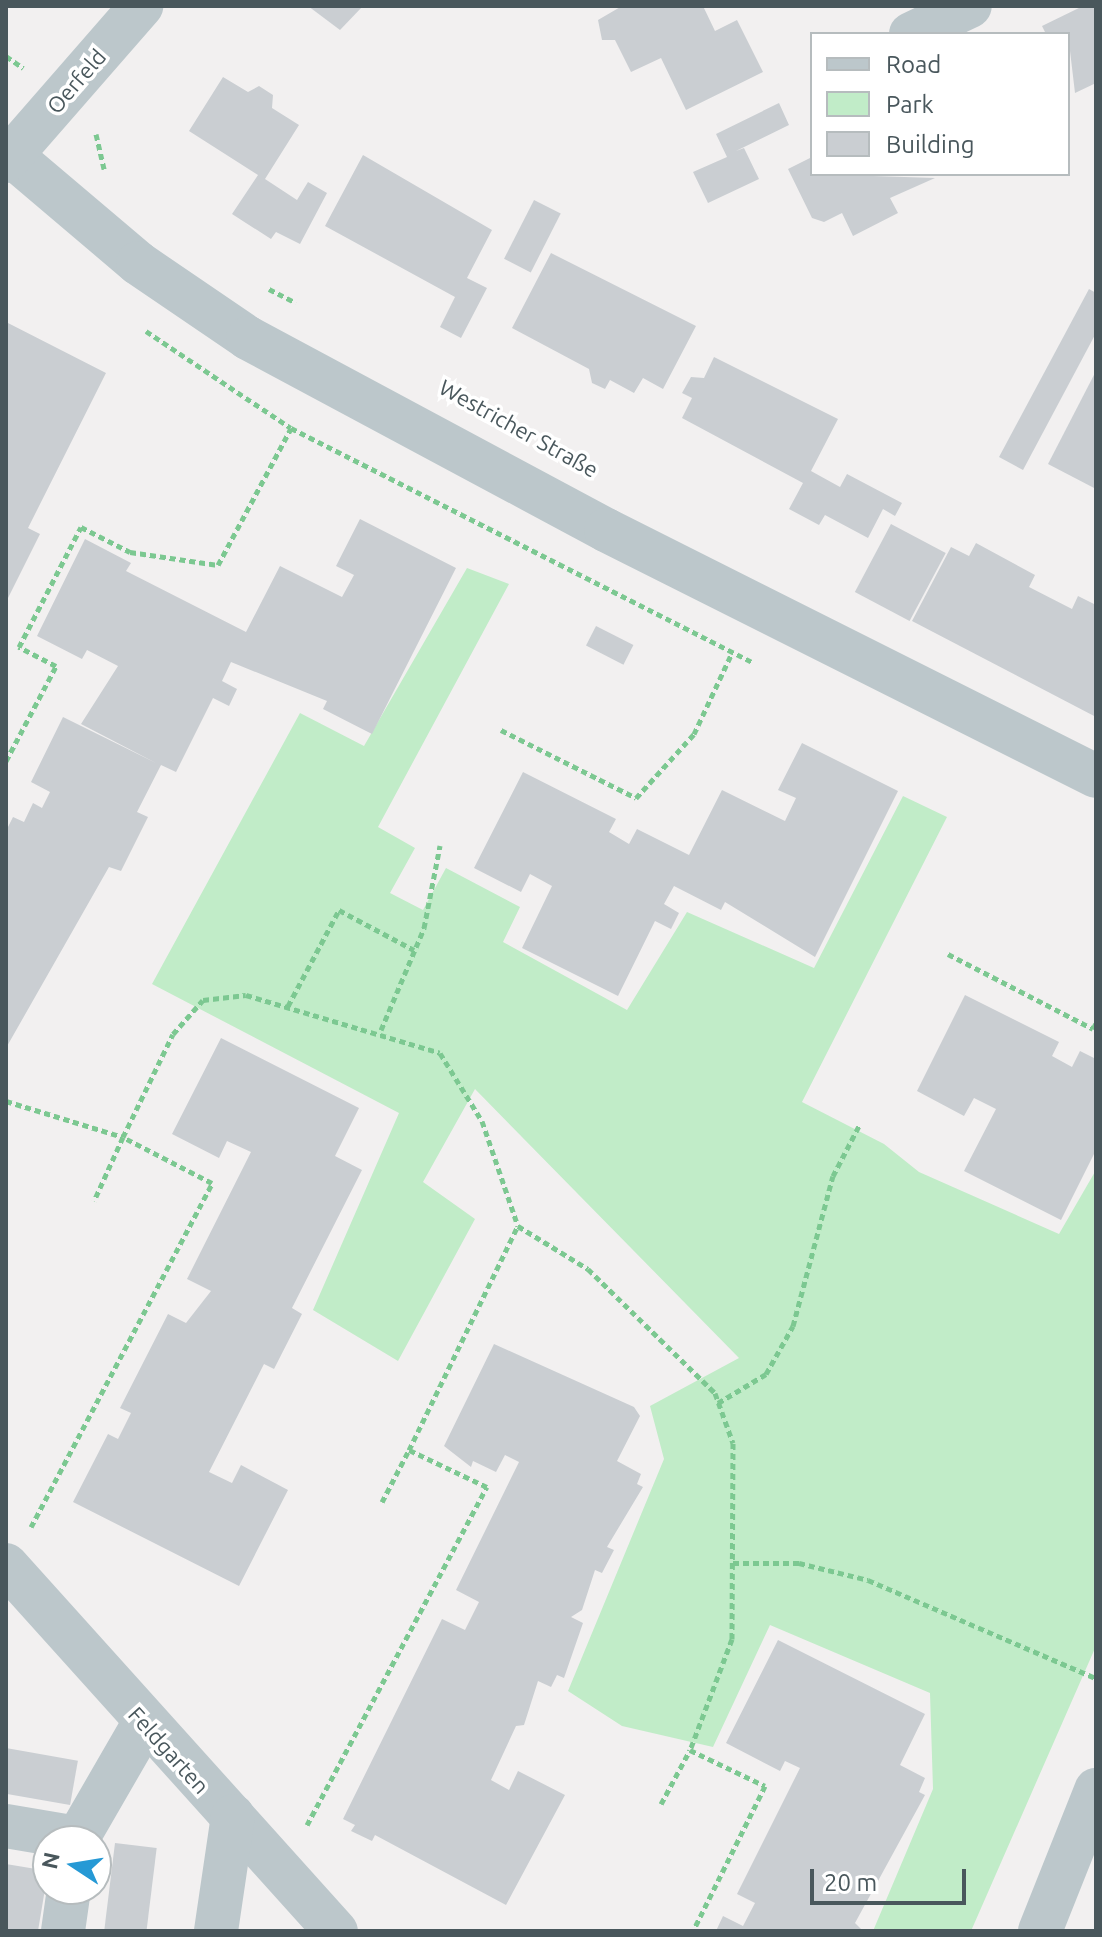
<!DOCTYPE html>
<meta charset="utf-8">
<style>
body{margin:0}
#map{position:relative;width:1102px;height:1937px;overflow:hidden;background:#f2f0f0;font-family:Ubuntu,sans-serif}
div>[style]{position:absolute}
.green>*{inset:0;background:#c1ecc8}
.building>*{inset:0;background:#caced2;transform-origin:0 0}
.path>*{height:5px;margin-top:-2.5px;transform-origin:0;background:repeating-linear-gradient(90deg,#7cc891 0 6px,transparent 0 10px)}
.minor>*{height:44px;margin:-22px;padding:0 22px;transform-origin:22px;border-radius:22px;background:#bcc7cb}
span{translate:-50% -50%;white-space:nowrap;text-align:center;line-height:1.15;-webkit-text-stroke:7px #fff;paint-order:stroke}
.street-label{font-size:22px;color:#49575c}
.frame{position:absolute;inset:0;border:8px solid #49575c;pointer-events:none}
.legend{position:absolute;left:810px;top:32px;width:260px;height:144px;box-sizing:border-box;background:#fff;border:2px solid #b6bcbe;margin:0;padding:10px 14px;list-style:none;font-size:24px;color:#49575c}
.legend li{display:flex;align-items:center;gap:16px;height:40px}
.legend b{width:40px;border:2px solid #b6bcbe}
.north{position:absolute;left:32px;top:1825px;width:80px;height:80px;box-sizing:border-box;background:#fff;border:2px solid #b6bcbe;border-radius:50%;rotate:282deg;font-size:22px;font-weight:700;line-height:32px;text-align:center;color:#49575c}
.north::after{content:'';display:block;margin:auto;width:28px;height:36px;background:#2699d5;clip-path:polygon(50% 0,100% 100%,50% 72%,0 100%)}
.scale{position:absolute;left:810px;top:1869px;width:156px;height:36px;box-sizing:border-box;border:4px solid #49575c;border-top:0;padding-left:10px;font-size:24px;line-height:28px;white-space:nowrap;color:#49575c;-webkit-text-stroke:6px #fff;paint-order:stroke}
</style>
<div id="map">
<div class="green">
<i style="clip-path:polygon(467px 568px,509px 584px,378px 827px,415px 848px,390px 893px,423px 910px,446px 868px,520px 907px,503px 942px,627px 1010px,687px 912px,814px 968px,903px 796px,947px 817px,802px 1102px,884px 1144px,919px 1172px,1059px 1234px,1096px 1170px,1096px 1646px,971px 1931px,873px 1931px,933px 1789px,930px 1693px,770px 1625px,713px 1747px,622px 1726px,568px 1691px,664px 1459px,650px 1406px,739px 1358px,475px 1089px,423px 1182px,475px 1219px,398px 1361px,313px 1310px,399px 1113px,152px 984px,300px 713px,364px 746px)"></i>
</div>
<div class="building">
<i style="clip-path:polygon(308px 6px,363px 6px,340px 30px)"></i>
<i style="clip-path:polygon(622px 6px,703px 6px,715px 31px,737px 20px,763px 72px,686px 110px,661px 58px,631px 72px,615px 40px,602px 40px,598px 20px)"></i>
<i style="clip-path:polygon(1083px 6px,1096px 6px,1096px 83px,1075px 93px,1068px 34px,1046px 34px,1042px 26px)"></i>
<i style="clip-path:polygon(223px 77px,248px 92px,259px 86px,273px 95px,272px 108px,299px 125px,265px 179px,297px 200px,308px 182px,327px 193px,300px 244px,276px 232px,271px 239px,232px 214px,258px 175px,189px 131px)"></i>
<i style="clip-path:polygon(779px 103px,789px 125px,736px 151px,744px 148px,759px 179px,708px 203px,693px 172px,727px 157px,716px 134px)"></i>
<i style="clip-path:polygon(363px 155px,492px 230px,467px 278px,487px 288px,461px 338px,440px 327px,455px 297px,325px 226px)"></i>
<i style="clip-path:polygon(812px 157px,812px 174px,935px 178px,890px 198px,898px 213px,853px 236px,842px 213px,824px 222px,812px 218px,788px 169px)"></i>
<i style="left:534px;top:200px;width:30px;height:66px;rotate:27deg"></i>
<i style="clip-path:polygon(551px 253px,696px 326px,663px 389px,643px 378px,634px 393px,610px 380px,605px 389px,592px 383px,589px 369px,512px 328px)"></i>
<i style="clip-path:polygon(1089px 289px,1096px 293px,1096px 333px,1023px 470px,999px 457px)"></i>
<i style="clip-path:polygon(6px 322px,106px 373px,28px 528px,40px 534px,6px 602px)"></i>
<i style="clip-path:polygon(714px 357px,838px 419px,811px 471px,840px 487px,847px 474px,902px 503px,895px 516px,883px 509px,868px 538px,825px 515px,819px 525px,789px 509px,803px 483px,682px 418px,692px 398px,682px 393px,691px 377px,704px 378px)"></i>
<i style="clip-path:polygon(1096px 371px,1096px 489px,1048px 464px)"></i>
<i style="clip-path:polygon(360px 519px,456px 568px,372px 734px,323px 709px,327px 701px,231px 662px,222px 681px,237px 689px,229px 706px,213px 698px,176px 772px,161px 765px,137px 812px,148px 817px,121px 871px,109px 867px,6px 1048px,6px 831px,13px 817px,24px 822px,33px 803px,42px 808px,50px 792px,31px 782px,63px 717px,156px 763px,81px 724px,118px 666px,87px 650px,82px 659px,37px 636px,85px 539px,131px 563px,126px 571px,246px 632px,280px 566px,342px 597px,354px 575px,336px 566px)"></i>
<i style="left:891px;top:524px;width:62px;height:77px;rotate:28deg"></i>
<i style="clip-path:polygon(976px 543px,1035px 575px,1029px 587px,1072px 609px,1078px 596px,1096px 605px,1096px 717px,912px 621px,951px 547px,969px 556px)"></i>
<i style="left:596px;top:626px;width:42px;height:22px;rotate:27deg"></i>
<i style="clip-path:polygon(802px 743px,898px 791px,815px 957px,725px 902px,721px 910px,674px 886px,664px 904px,679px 913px,671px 929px,655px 921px,618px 996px,522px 948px,552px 886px,530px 874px,521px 892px,474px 868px,523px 772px,616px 819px,609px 832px,629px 844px,637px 829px,689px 855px,722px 790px,785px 821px,796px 798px,778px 790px)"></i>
<i style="clip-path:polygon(965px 995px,1059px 1042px,1052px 1056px,1072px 1067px,1080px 1051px,1096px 1059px,1096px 1150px,1061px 1220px,964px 1171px,996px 1109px,974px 1098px,964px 1116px,917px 1091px)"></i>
<i style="clip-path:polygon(221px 1038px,359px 1108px,335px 1156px,362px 1170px,292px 1308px,302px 1314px,274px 1369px,264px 1364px,209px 1472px,232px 1483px,241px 1465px,288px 1490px,239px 1586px,73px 1502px,108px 1434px,118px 1439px,131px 1413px,120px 1408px,168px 1314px,186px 1323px,211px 1291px,187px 1279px,251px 1152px,227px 1141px,219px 1158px,172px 1134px)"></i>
<i style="clip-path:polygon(494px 1344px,634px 1407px,640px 1416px,617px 1461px,641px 1474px,637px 1484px,643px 1487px,607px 1547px,614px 1550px,602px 1573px,595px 1570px,582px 1610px,571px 1617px,583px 1623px,564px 1678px,557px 1675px,551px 1687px,538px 1681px,524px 1725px,516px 1726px,491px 1780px,509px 1790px,518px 1771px,565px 1795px,506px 1905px,375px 1835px,372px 1841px,351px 1831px,355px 1825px,343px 1819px,442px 1619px,465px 1630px,479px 1602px,456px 1590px,519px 1462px,505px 1455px,496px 1472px,473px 1461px,471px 1467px,444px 1446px)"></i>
<i style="clip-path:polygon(778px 1640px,925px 1714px,900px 1765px,925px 1778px,919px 1792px,925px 1795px,855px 1923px,863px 1931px,716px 1931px,723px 1916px,743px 1926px,755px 1903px,737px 1894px,800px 1768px,785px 1761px,780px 1771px,726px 1743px)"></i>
<i style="left:6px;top:1748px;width:73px;height:45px;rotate:10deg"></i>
<i style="left:115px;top:1843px;width:42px;height:87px;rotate:7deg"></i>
<i style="clip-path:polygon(6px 1864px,48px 1871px,38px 1931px,6px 1931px)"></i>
</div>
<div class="path">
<i style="left:6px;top:56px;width:21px;rotate:35deg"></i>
<i style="left:96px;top:134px;width:36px;rotate:77deg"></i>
<i style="left:269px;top:289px;width:30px;rotate:27deg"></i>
<i style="left:146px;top:331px;width:174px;rotate:33.8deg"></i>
<i style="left:291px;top:428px;width:519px;rotate:26.91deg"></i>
<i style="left:501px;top:730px;width:151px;rotate:26.7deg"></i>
<i style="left:636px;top:798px;width:86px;rotate:-47.8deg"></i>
<i style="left:694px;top:734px;width:89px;rotate:-64.9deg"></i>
<i style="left:6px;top:761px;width:107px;rotate:-62.2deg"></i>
<i style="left:56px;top:666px;width:42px;rotate:-152.8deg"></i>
<i style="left:19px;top:647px;width:135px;rotate:-62.7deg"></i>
<i style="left:81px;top:527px;width:55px;rotate:27deg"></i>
<i style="left:130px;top:552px;width:89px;rotate:8.4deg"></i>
<i style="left:218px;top:565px;width:155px;rotate:-61.9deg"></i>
<i style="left:948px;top:954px;width:163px;rotate:27.3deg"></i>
<i style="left:1093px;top:1029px;width:7px;rotate:-63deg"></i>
<i style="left:288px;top:1006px;width:109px;rotate:-62deg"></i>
<i style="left:339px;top:910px;width:85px;rotate:28.1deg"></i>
<i style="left:381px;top:1030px;width:111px;rotate:-67.1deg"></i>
<i style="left:424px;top:928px;width:84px;rotate:-79deg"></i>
<i style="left:6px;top:1101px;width:122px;rotate:17.1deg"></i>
<i style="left:123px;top:1137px;width:70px;rotate:114.4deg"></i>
<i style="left:718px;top:1403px;width:56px;rotate:-31.1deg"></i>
<i style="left:766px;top:1374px;width:55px;rotate:-60.6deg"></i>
<i style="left:793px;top:1326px;width:155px;rotate:-75.1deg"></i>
<i style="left:833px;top:1176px;width:59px;rotate:-62.6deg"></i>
<i style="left:382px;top:1502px;width:59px;rotate:-62.6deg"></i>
<i style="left:31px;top:1527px;width:389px;rotate:-62.2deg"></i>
<i style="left:212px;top:1183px;width:100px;rotate:-152.7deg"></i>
<i style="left:123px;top:1137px;width:114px;rotate:-64.1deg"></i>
<i style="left:173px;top:1034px;width:45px;rotate:-48.6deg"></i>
<i style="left:203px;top:1000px;width:43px;rotate:-6.6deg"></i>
<i style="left:246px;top:995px;width:202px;rotate:16.6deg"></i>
<i style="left:440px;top:1053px;width:80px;rotate:58.3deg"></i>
<i style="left:482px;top:1121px;width:111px;rotate:71.1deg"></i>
<i style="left:518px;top:1226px;width:82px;rotate:31.6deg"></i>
<i style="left:588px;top:1269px;width:177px;rotate:44.3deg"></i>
<i style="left:715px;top:1393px;width:53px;rotate:70.2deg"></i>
<i style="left:733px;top:1443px;width:196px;rotate:90.3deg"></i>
<i style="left:732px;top:1639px;width:119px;rotate:110.7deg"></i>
<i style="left:690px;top:1750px;width:83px;rotate:25.6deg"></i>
<i style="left:765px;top:1786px;width:162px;rotate:116.4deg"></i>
<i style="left:733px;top:1563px;width:66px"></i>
<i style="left:799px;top:1563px;width:71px;rotate:13.8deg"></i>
<i style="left:868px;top:1580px;width:248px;rotate:23.3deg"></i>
<i style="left:661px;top:1804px;width:61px;rotate:-61.8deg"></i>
<i style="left:307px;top:1825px;width:383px;rotate:-62deg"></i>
<i style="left:487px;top:1487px;width:86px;rotate:-154.6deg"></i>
<i style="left:409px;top:1450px;width:249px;rotate:-64.1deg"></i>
</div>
<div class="minor">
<i style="left:911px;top:34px;width:65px;rotate:-25.4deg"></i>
<i style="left:6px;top:151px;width:173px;rotate:40.3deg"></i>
<i style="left:138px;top:263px;width:133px;rotate:34.3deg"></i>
<i style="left:248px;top:338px;width:406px;rotate:28.2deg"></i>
<i style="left:606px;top:530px;width:548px;rotate:26.66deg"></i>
<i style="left:6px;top:161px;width:206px;rotate:-48.9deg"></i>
<i style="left:6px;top:1565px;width:493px;rotate:48deg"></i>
<i style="left:6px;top:1826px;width:72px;rotate:9.6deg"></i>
<i style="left:76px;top:1841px;width:136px;rotate:-60deg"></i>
<i style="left:63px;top:1931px;width:42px;rotate:-81.9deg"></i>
<i style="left:216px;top:1931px;width:116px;rotate:-81.6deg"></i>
<i style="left:1040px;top:1931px;width:152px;rotate:-68.3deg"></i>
</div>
<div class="street-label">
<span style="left:76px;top:81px;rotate:-49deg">Oerfeld</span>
<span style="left:519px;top:428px;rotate:29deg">Westricher Straße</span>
<span style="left:169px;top:1750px;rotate:48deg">Feldgarten</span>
</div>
<div class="frame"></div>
<ul class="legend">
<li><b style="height:10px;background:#bcc7cb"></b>Road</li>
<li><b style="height:22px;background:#c1ecc8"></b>Park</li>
<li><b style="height:22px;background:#caced2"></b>Building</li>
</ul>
<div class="north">N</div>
<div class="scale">20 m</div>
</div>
